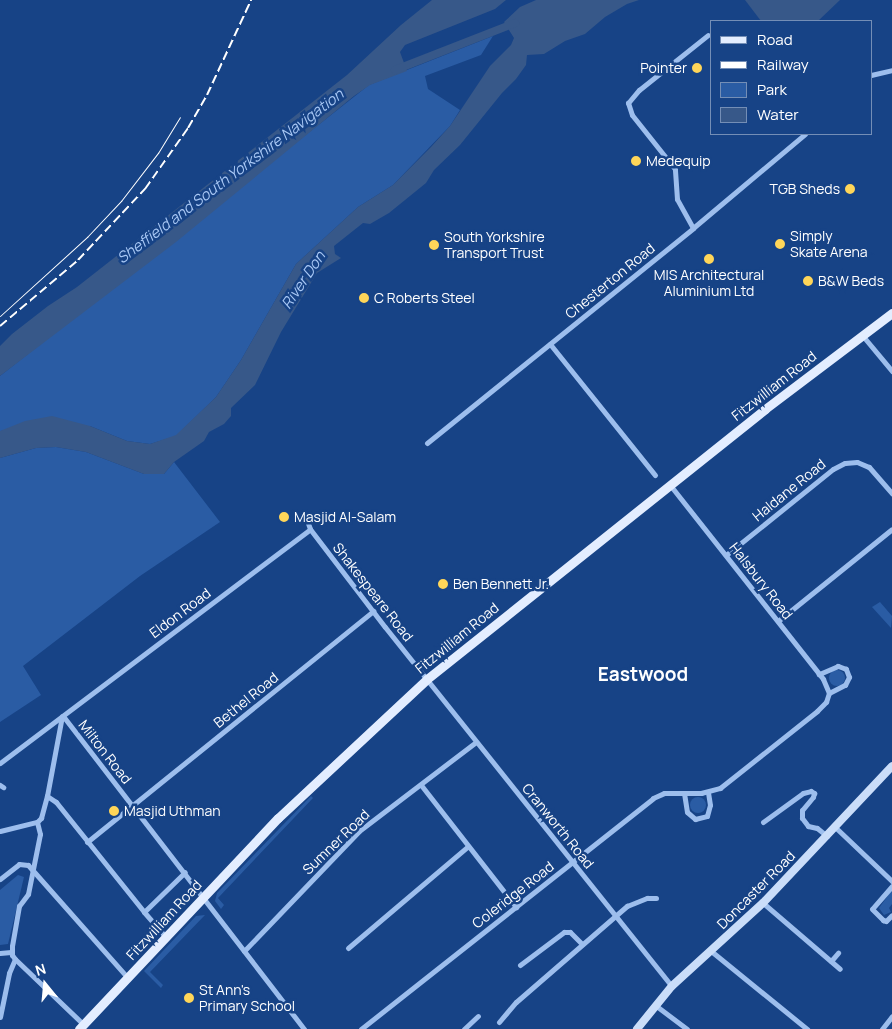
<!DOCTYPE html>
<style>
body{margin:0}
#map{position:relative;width:892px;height:1029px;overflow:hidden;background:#174386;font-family:Manrope,sans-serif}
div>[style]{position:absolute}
.green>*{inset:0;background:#2a5ca4}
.round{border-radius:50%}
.water>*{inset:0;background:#375889}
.canal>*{height:8px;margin:-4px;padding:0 4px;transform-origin:4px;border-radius:4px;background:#375889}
.street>*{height:5px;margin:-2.5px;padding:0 2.5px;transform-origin:2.5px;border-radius:2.5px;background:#9dbeed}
.secondary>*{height:8px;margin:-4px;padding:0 4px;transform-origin:4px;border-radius:4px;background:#caddf9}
.primary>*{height:9px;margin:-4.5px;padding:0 4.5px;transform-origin:4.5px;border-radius:4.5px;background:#e3edff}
.tram>*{height:1px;margin:-0.5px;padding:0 0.5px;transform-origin:0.5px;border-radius:0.5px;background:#fff}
.rail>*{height:2px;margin-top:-1px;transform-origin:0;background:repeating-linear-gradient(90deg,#fff 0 9px,transparent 0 13px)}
.dots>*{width:14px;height:14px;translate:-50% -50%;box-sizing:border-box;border:2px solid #174386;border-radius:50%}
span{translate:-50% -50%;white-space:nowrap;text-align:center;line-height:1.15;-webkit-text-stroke:5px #174386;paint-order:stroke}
.poi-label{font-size:14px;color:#fff}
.right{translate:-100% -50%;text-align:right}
.left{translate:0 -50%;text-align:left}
.street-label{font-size:14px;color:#fff}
.water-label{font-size:15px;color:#a9c8f5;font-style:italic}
.district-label{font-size:19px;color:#fff;font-weight:700}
.legend{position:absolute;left:710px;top:20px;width:162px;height:115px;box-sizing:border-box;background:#174386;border:1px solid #748eb6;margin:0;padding:6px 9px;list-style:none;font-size:15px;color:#fff}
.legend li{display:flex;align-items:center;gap:10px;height:25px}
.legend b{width:25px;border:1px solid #748eb6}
.north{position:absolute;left:20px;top:959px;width:50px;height:50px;-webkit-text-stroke:4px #174386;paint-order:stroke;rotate:343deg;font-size:14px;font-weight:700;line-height:20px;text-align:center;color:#fff}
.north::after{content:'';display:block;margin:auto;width:18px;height:22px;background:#fff;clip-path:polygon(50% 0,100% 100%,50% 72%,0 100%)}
</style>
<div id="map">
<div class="green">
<i style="clip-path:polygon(493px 36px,481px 55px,425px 76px,428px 89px,460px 110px,450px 126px,393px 185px,358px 207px,296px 264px,241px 360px,216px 397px,176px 436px,150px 444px,127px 441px,90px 426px,0 431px,0 376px,369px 85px)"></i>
<i style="clip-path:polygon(56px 447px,86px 452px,144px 474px,164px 474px,174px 462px,220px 522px,140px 576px,23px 666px,41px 695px,0 722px,0 458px,36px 448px)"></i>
<i style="clip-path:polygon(880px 602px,892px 616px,891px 628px,872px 607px)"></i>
<i class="round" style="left:829px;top:670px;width:16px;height:16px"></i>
<i style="clip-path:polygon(311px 796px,313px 798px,218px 898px,224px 905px,221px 909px,215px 901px,217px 893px)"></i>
<i class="round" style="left:690px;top:797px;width:16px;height:16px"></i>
<i style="clip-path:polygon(18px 875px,24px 877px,8px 944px,0 945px,0 890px)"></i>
<i style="clip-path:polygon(892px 890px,892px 904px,889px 908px,891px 912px,884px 915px,879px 908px)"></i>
<i style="clip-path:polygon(205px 915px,150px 972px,163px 985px,161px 988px,144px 971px,196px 916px)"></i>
</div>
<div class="water">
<i style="clip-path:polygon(432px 0,506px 0,495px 9px,405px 45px,400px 52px,407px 71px,370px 85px,354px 96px,176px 242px,0 376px,0 346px,12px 334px,48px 306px,77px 287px,347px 75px,401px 25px)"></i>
<i style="clip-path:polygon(536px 0,639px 0,627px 4px,605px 17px,585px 34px,565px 41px,544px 54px,527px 55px,526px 65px,516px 79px,502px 93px,460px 145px,434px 170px,426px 183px,389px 213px,370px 224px,363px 223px,334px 246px,335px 254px,341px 258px,317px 273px,281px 332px,255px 385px,231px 408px,231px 416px,224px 424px,209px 432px,204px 441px,174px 462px,164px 474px,144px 474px,86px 452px,56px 447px,36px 448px,0 458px,0 431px,25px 421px,52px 416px,90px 426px,127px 441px,150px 444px,176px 435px,216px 397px,241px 360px,296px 264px,358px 207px,393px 185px,431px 147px,450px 126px,490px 66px,511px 45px,514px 38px,504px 22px,520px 7px)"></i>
<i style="clip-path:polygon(745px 0,840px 0,818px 21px,761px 21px)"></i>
</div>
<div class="canal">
<i style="left:395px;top:70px;width:129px;rotate:-21.4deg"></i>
</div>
<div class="street">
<i style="left:871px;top:75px;width:22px;rotate:-13deg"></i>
<i style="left:693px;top:228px;width:33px;rotate:-119deg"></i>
<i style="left:677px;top:199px;width:30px;rotate:-94deg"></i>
<i style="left:675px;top:169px;width:69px;rotate:-128.5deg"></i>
<i style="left:632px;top:115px;width:13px;rotate:-108deg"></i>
<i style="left:628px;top:103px;width:17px;rotate:-50deg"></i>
<i style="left:639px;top:90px;width:88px;rotate:-38.6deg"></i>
<i style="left:862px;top:335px;width:47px;rotate:50.2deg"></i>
<i style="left:550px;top:344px;width:168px;rotate:51.3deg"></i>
<i style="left:427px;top:443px;width:342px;rotate:-38.9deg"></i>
<i style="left:693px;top:228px;width:146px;rotate:-40deg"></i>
<i style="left:670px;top:485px;width:247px;rotate:51.7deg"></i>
<i style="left:823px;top:679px;width:15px;rotate:67deg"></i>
<i style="left:305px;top:515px;width:15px;rotate:70deg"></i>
<i style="left:310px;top:529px;width:123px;rotate:52.6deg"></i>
<i style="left:385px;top:627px;width:460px;rotate:51.4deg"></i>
<i style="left:726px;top:555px;width:137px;rotate:-38.8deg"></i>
<i style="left:833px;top:469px;width:13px;rotate:-27deg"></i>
<i style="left:845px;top:463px;width:12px;rotate:-5deg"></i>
<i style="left:857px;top:462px;width:13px;rotate:23deg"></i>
<i style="left:869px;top:467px;width:35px;rotate:49deg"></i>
<i style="left:778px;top:621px;width:146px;rotate:-38.9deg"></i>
<i style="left:63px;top:716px;width:395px;rotate:52.4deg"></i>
<i style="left:0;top:763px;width:388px;rotate:-37deg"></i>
<i style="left:0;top:785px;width:4px;rotate:34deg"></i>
<i style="left:421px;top:785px;width:155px;rotate:52.1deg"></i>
<i style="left:684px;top:793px;width:19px;rotate:81deg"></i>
<i style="left:687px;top:812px;width:11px;rotate:41deg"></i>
<i style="left:695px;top:819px;width:12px;rotate:-14deg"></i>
<i style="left:707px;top:816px;width:11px;rotate:-75deg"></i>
<i style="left:710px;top:805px;width:13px;rotate:-99deg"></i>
<i style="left:47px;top:796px;width:11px;rotate:34deg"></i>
<i style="left:56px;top:802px;width:141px;rotate:51.3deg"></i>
<i style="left:144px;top:912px;width:33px;rotate:49deg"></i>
<i style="left:763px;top:822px;width:49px;rotate:-35.9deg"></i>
<i style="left:803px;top:793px;width:8px;rotate:-14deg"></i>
<i style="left:811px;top:791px;width:4px;rotate:34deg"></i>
<i style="left:814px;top:793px;width:4px;rotate:104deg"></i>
<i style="left:813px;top:797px;width:17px;rotate:130deg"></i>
<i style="left:802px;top:810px;width:8px;rotate:90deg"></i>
<i style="left:802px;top:818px;width:10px;rotate:53deg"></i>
<i style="left:808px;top:826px;width:9px;rotate:13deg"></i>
<i style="left:817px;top:828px;width:13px;rotate:39deg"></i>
<i style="left:835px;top:827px;width:79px;rotate:43.5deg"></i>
<i style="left:0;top:831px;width:38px;rotate:-14deg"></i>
<i style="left:87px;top:842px;width:368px;rotate:-38.9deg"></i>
<i style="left:0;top:879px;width:24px;rotate:-38deg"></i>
<i style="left:19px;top:864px;width:9px;rotate:6deg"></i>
<i style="left:28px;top:865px;width:151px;rotate:48.5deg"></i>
<i style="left:892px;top:886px;width:30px;rotate:131deg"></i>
<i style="left:872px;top:909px;width:16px;rotate:45deg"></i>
<i style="left:883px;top:920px;width:3px;rotate:18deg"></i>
<i style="left:886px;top:921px;width:8px;rotate:-45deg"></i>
<i style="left:763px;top:903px;width:101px;rotate:40.6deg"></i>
<i style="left:144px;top:912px;width:57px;rotate:-44.3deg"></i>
<i style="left:348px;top:948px;width:156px;rotate:-40.3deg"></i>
<i style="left:244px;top:951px;width:166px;rotate:-46.2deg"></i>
<i style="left:359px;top:831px;width:147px;rotate:-37.3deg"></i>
<i style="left:711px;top:951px;width:124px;rotate:39.1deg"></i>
<i style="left:0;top:953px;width:11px;rotate:-5deg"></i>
<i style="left:15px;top:959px;width:94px;rotate:43.7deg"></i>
<i style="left:831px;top:961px;width:11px;rotate:-49deg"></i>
<i style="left:520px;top:965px;width:55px;rotate:-36.9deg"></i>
<i style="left:564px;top:932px;width:6px"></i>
<i style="left:570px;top:932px;width:17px;rotate:45deg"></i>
<i style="left:655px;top:1005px;width:40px;rotate:37deg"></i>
<i style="left:0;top:1017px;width:45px;rotate:-78.4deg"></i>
<i style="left:9px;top:973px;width:15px;rotate:-67deg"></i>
<i style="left:15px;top:959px;width:5px;rotate:-127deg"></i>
<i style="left:12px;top:955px;width:9px;rotate:-90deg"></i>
<i style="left:12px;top:946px;width:41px;rotate:-80.1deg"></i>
<i style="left:19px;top:906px;width:15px;rotate:-53deg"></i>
<i style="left:28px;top:894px;width:61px;rotate:-78.7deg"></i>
<i style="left:40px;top:834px;width:12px;rotate:-104deg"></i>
<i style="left:37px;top:822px;width:6px;rotate:-45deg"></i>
<i style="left:41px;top:818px;width:23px;rotate:-75deg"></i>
<i style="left:47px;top:796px;width:81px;rotate:-79.4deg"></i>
<i style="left:499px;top:1022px;width:26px;rotate:-50deg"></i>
<i style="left:516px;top:1002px;width:147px;rotate:-40.9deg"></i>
<i style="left:627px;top:906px;width:22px;rotate:-22deg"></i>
<i style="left:647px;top:898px;width:9px"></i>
<i style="left:361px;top:1029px;width:372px;rotate:-38.3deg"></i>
<i style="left:653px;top:798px;width:12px;rotate:-24deg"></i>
<i style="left:664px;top:793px;width:37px"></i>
<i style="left:701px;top:793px;width:20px;rotate:-15deg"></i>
<i style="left:720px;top:788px;width:124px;rotate:-38.4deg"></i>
<i style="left:817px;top:711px;width:13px;rotate:-45deg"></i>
<i style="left:826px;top:702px;width:9px;rotate:-72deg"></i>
<i style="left:829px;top:693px;width:18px;rotate:-27deg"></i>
<i style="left:845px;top:685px;width:9px;rotate:-63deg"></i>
<i style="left:849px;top:677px;width:9px;rotate:-111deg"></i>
<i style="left:846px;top:669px;width:9px;rotate:-159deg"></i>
<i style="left:838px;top:666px;width:21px;rotate:157deg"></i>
<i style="left:464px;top:1029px;width:19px;rotate:-43deg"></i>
<i style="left:882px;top:1029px;width:16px;rotate:-52deg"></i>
</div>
<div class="secondary">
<i style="left:637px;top:1029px;width:55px;rotate:-50.9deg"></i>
<i style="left:672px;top:986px;width:123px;rotate:-42.4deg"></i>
<i style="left:763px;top:903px;width:188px;rotate:-46.7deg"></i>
</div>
<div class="primary">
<i style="left:79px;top:1029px;width:290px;rotate:-46.7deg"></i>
<i style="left:278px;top:818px;width:204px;rotate:-43deg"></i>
<i style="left:427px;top:679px;width:433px;rotate:-38.6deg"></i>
<i style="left:765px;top:409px;width:159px;rotate:-37.1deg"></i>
</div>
<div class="tram">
<i style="left:0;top:316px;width:118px;rotate:-42.2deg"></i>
<i style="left:87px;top:237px;width:50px;rotate:-46.6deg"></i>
<i style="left:121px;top:201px;width:61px;rotate:-52.4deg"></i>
<i style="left:158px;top:153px;width:42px;rotate:-58.6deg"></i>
</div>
<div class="rail">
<i style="left:0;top:326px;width:102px;rotate:-40.2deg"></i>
<i style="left:78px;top:260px;width:98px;rotate:-46.7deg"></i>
<i style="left:145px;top:189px;width:75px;rotate:-54.8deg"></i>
<i style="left:188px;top:128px;width:38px;rotate:-60deg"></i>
<i style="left:207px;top:95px;width:105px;rotate:-65.1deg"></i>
</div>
<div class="dots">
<i style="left:697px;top:68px;background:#ffd659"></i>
<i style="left:636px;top:161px;background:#ffd659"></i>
<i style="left:850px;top:189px;background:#ffd659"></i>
<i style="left:780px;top:244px;background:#ffd659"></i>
<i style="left:434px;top:245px;background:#ffd659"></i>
<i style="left:709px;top:259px;background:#ffd659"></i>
<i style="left:808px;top:281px;background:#ffd659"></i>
<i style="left:364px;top:298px;background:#ffd659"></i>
<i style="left:284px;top:517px;background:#ffd659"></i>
<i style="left:443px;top:584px;background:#ffd659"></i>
<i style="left:114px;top:811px;background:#ffd659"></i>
<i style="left:189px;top:998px;background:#ffd659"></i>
</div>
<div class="poi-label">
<span class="right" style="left:687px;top:68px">Pointer</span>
<span class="left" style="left:646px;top:161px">Medequip</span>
<span class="right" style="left:840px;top:189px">TGB Sheds</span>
<span class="left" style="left:790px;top:244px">Simply<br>Skate Arena</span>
<span class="left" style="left:444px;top:245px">South Yorkshire<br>Transport Trust</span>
<span style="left:709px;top:283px">MIS Architectural<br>Aluminium Ltd</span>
<span class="left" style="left:818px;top:281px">B&amp;W Beds</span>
<span class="left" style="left:374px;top:298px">C Roberts Steel</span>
<span class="left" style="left:294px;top:517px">Masjid Al-Salam</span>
<span class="left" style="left:453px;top:584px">Ben Bennett Jr.</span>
<span class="left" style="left:124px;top:811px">Masjid Uthman</span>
<span class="left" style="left:199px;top:998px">St Ann's<br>Primary School</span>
</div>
<div class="street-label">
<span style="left:610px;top:281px;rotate:-39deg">Chesterton Road</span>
<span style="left:774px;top:386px;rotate:-38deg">Fitzwilliam Road</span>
<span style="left:789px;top:490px;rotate:-39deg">Haldane Road</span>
<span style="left:761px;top:581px;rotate:52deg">Halsbury Road</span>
<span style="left:373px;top:592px;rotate:52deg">Shakespeare Road</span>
<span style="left:180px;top:613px;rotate:-37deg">Eldon Road</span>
<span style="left:457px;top:638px;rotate:-39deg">Fitzwilliam Road</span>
<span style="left:246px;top:700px;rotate:-39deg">Bethel Road</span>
<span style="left:105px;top:752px;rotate:52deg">Milton Road</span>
<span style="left:558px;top:826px;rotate:51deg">Cranworth Road</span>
<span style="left:336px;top:842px;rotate:-44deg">Sumner Road</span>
<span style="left:756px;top:890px;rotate:-45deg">Doncaster Road</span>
<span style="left:513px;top:895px;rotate:-38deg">Coleridge Road</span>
<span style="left:164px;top:920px;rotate:-47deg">Fitzwilliam Road</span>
</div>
<div class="water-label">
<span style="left:230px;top:176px;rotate:-37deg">Sheffield and South Yorkshire Navigation</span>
<span style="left:303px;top:280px;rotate:-56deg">River Don</span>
</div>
<div class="district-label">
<span style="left:643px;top:675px">Eastwood</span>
</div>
<ul class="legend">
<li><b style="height:6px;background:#e3edff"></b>Road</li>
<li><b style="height:6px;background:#fff"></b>Railway</li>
<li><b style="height:14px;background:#2a5ca4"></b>Park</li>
<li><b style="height:14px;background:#375889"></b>Water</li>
</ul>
<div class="north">N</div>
</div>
